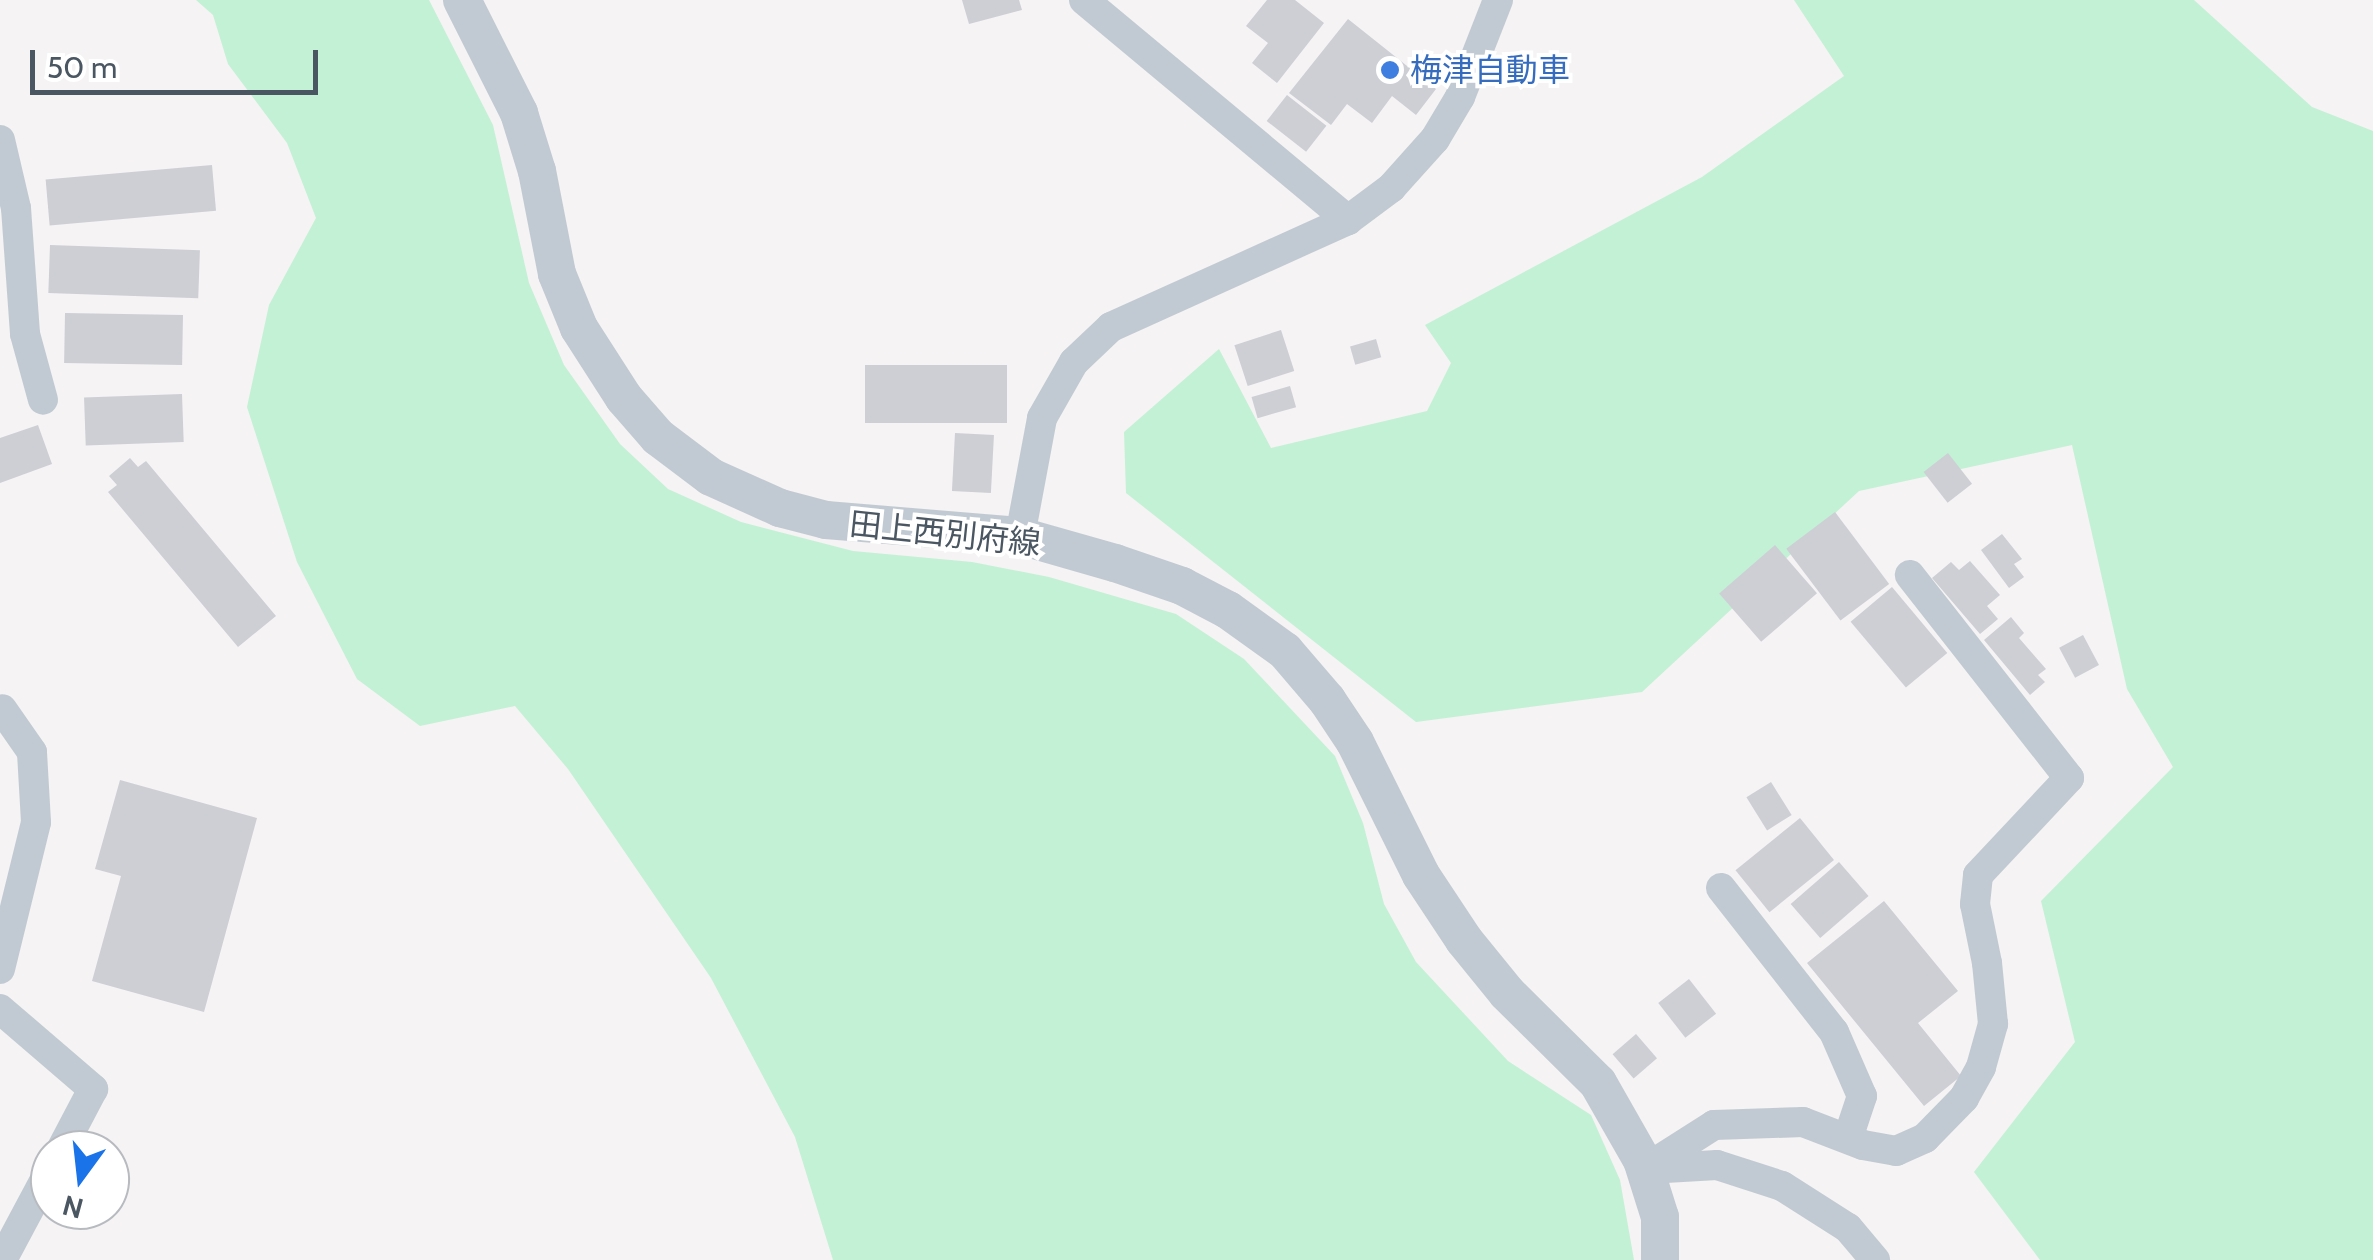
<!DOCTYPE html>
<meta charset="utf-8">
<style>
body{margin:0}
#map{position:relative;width:2373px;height:1260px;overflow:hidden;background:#f5f3f3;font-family:Cabin,"Noto Sans JP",sans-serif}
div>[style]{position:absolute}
.green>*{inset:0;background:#c3f1d5}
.building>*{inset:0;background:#cdcfd5;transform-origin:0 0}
.minor>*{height:30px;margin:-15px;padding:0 15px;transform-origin:15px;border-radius:15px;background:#c1cad2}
.tertiary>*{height:38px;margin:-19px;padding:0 19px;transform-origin:19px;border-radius:19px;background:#c1cad2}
.dots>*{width:28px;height:28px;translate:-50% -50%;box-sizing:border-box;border:5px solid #fff;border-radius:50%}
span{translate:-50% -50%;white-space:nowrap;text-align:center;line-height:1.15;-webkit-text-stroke:8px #fff;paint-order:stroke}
.shop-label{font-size:32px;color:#366cbe}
.left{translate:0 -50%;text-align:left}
.street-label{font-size:32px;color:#4a5661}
.north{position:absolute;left:30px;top:1130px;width:100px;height:100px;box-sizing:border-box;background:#fff;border:2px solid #b7bbc0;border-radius:50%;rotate:195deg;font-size:28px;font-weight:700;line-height:40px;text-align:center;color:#4a5661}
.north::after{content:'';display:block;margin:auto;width:35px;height:45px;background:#1a73e8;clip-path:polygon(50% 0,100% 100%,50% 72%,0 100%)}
.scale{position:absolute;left:30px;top:50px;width:288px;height:45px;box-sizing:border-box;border:5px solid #4a5661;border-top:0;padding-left:12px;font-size:30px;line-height:35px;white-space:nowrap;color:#4a5661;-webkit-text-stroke:8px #fff;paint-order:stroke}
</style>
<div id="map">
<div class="green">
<i style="clip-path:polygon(196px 0,429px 0,493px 125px,529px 283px,564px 365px,620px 444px,668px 489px,741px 522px,853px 551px,972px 562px,1049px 577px,1176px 614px,1244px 659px,1335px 756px,1363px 823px,1384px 904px,1416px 962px,1508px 1061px,1591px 1115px,1620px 1180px,1634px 1260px,833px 1260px,795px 1137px,711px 978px,568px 769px,515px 706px,420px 726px,357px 679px,297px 562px,247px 407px,269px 305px,316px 218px,287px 143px,228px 64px,213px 15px)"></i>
<i style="clip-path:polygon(1794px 0,2194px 0,2312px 107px,2373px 131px,2373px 1260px,2040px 1260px,1974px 1172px,2075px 1042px,2041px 901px,2173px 767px,2127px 689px,2072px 445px,1859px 491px,1642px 692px,1416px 722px,1126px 493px,1124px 432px,1219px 349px,1271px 448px,1427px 411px,1451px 363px,1425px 325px,1702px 177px,1844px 76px)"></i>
</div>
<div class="building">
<i style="clip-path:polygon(962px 0,1019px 0,1022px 10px,969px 24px)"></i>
<i style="clip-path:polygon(1267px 0,1295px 0,1324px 23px,1277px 83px,1252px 63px,1268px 43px,1246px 26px)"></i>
<i style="clip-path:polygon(1348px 19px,1436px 89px,1416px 115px,1392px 96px,1372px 123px,1347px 104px,1331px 125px,1289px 93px)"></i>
<i style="left:1287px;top:95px;width:50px;height:33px;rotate:38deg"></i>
<i style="left:212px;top:165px;width:46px;height:167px;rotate:85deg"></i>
<i style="left:50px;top:245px;width:150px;height:48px;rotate:2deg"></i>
<i style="left:65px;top:313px;width:118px;height:50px;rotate:1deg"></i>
<i style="left:1281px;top:330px;width:43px;height:49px;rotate:72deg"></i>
<i style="left:1376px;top:339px;width:19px;height:27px;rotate:74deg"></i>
<i style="left:865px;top:365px;width:142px;height:58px"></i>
<i style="left:1290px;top:386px;width:22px;height:40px;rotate:74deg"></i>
<i style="left:182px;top:394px;width:48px;height:98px;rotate:88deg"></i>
<i style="clip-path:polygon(38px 425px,52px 464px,0 483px,0 438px)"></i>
<i style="left:955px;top:433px;width:39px;height:58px;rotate:3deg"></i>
<i style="left:1948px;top:453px;width:39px;height:31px;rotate:52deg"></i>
<i style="clip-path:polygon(130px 458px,138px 467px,146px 461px,276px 616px,238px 647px,108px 492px,117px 485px,109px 476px)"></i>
<i style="left:1835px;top:512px;width:90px;height:61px;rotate:53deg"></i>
<i style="clip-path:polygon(2002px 534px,2022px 559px,2014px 564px,2024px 577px,2009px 588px,1981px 550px)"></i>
<i style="left:1775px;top:545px;width:64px;height:74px;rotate:49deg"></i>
<i style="clip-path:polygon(1970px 561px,2000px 595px,1987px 606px,1998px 619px,1980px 634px,1932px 578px,1951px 562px,1959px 570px)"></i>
<i style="left:1892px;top:587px;width:86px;height:54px;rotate:50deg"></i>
<i style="clip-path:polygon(2011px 617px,2024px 633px,2019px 638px,2046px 669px,2038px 675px,2045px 682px,2030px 695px,1984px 640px)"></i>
<i style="left:2083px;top:635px;width:34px;height:27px;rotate:62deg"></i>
<i style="clip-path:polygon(120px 780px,257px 818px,204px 1012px,92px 981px,121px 876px,95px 869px)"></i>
<i style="left:1771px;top:782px;width:39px;height:29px;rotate:58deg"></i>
<i style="left:1800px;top:818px;width:54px;height:83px;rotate:51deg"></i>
<i style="left:1839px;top:862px;width:45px;height:64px;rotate:49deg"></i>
<i style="clip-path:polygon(1884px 901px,1958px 991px,1918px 1023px,1961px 1076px,1924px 1106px,1807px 963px)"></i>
<i style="left:1689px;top:979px;width:44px;height:39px;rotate:52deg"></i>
<i style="left:1636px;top:1034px;width:32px;height:31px;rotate:49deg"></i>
</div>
<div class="minor">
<i style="left:1084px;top:0;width:344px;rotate:39.8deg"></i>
<i style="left:0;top:140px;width:70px;rotate:76.8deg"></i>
<i style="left:16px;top:208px;width:126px;rotate:85.9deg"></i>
<i style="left:25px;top:334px;width:68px;rotate:74.7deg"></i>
<i style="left:1020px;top:536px;width:120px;rotate:-79.4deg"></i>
<i style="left:1042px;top:418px;width:64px;rotate:-60.3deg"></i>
<i style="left:1074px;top:362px;width:51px;rotate:-43.4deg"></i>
<i style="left:1111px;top:327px;width:260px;rotate:-24.3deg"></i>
<i style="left:1348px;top:220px;width:54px;rotate:-36.7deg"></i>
<i style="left:1391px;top:188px;width:66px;rotate:-48.1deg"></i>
<i style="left:1435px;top:139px;width:49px;rotate:-59.2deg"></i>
<i style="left:1460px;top:97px;width:104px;rotate:-68.6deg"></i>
<i style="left:1721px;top:888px;width:183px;rotate:51.9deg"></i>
<i style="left:1834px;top:1032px;width:70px;rotate:66.4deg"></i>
<i style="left:1862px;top:1096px;width:44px;rotate:108.4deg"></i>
<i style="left:0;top:969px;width:151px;rotate:-76.2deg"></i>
<i style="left:36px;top:822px;width:70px;rotate:-93.3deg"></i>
<i style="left:32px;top:752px;width:52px;rotate:-124.9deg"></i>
<i style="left:0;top:1009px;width:123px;rotate:40.7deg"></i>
<i style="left:93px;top:1089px;width:69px;rotate:117.7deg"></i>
<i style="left:1645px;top:1169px;width:82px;rotate:-32.5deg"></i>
<i style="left:1714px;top:1125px;width:89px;rotate:-1.9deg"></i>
<i style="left:1803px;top:1122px;width:64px;rotate:21deg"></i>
<i style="left:1863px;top:1145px;width:34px;rotate:10deg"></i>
<i style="left:1896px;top:1151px;width:32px;rotate:-24deg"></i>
<i style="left:1925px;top:1138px;width:56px;rotate:-45.7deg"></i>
<i style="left:1964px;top:1098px;width:35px;rotate:-61deg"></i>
<i style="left:1981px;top:1067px;width:45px;rotate:-74.4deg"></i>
<i style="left:1993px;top:1024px;width:61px;rotate:-95.6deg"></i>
<i style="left:1987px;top:963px;width:60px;rotate:-101.5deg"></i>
<i style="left:1975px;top:904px;width:29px;rotate:-84deg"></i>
<i style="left:1978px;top:875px;width:133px;rotate:-46.8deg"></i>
<i style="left:2069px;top:778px;width:258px;rotate:-128.1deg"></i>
<i style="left:1648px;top:1169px;width:69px;rotate:-3.3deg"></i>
<i style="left:1717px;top:1165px;width:68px;rotate:17.9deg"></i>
<i style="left:1782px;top:1186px;width:78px;rotate:32.5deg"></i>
<i style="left:1848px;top:1228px;width:42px;rotate:49.8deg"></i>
<i style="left:2px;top:1260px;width:102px;rotate:-61.9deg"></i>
</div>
<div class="tertiary">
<i style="left:462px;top:0;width:127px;rotate:63.2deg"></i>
<i style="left:519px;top:113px;width:61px;rotate:72.8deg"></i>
<i style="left:537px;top:171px;width:105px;rotate:79deg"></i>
<i style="left:557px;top:274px;width:58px;rotate:67.8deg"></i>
<i style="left:579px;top:328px;width:83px;rotate:57.3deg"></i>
<i style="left:624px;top:398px;width:52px;rotate:48.9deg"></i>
<i style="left:658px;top:437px;width:66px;rotate:37deg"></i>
<i style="left:711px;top:477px;width:76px;rotate:24.2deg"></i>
<i style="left:780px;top:508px;width:48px;rotate:14.6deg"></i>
<i style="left:826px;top:520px;width:195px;rotate:4.7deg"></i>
<i style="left:1020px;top:536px;width:99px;rotate:15.9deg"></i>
<i style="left:1115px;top:563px;width:71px;rotate:18.9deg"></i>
<i style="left:1182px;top:586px;width:52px;rotate:27.6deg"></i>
<i style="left:1228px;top:610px;width:70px;rotate:35.7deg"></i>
<i style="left:1285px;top:651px;width:65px;rotate:49.4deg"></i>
<i style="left:1327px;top:700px;width:50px;rotate:56.3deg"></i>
<i style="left:1355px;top:742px;width:148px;rotate:63.6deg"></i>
<i style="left:1421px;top:875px;width:78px;rotate:56.5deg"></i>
<i style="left:1464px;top:940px;width:68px;rotate:50.9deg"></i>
<i style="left:1507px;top:993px;width:128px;rotate:44.7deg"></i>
<i style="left:1598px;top:1083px;width:89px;rotate:60.3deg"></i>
<i style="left:1642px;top:1160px;width:60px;rotate:72.5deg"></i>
<i style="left:1660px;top:1217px;width:43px;rotate:90deg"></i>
</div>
<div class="dots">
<i style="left:1390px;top:70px;background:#3f7fe0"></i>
</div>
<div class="shop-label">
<span class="left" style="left:1410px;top:70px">梅津自動車</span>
</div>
<div class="street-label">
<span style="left:945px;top:534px;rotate:6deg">田上西別府線</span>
</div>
<div class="north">N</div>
<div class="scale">50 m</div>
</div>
